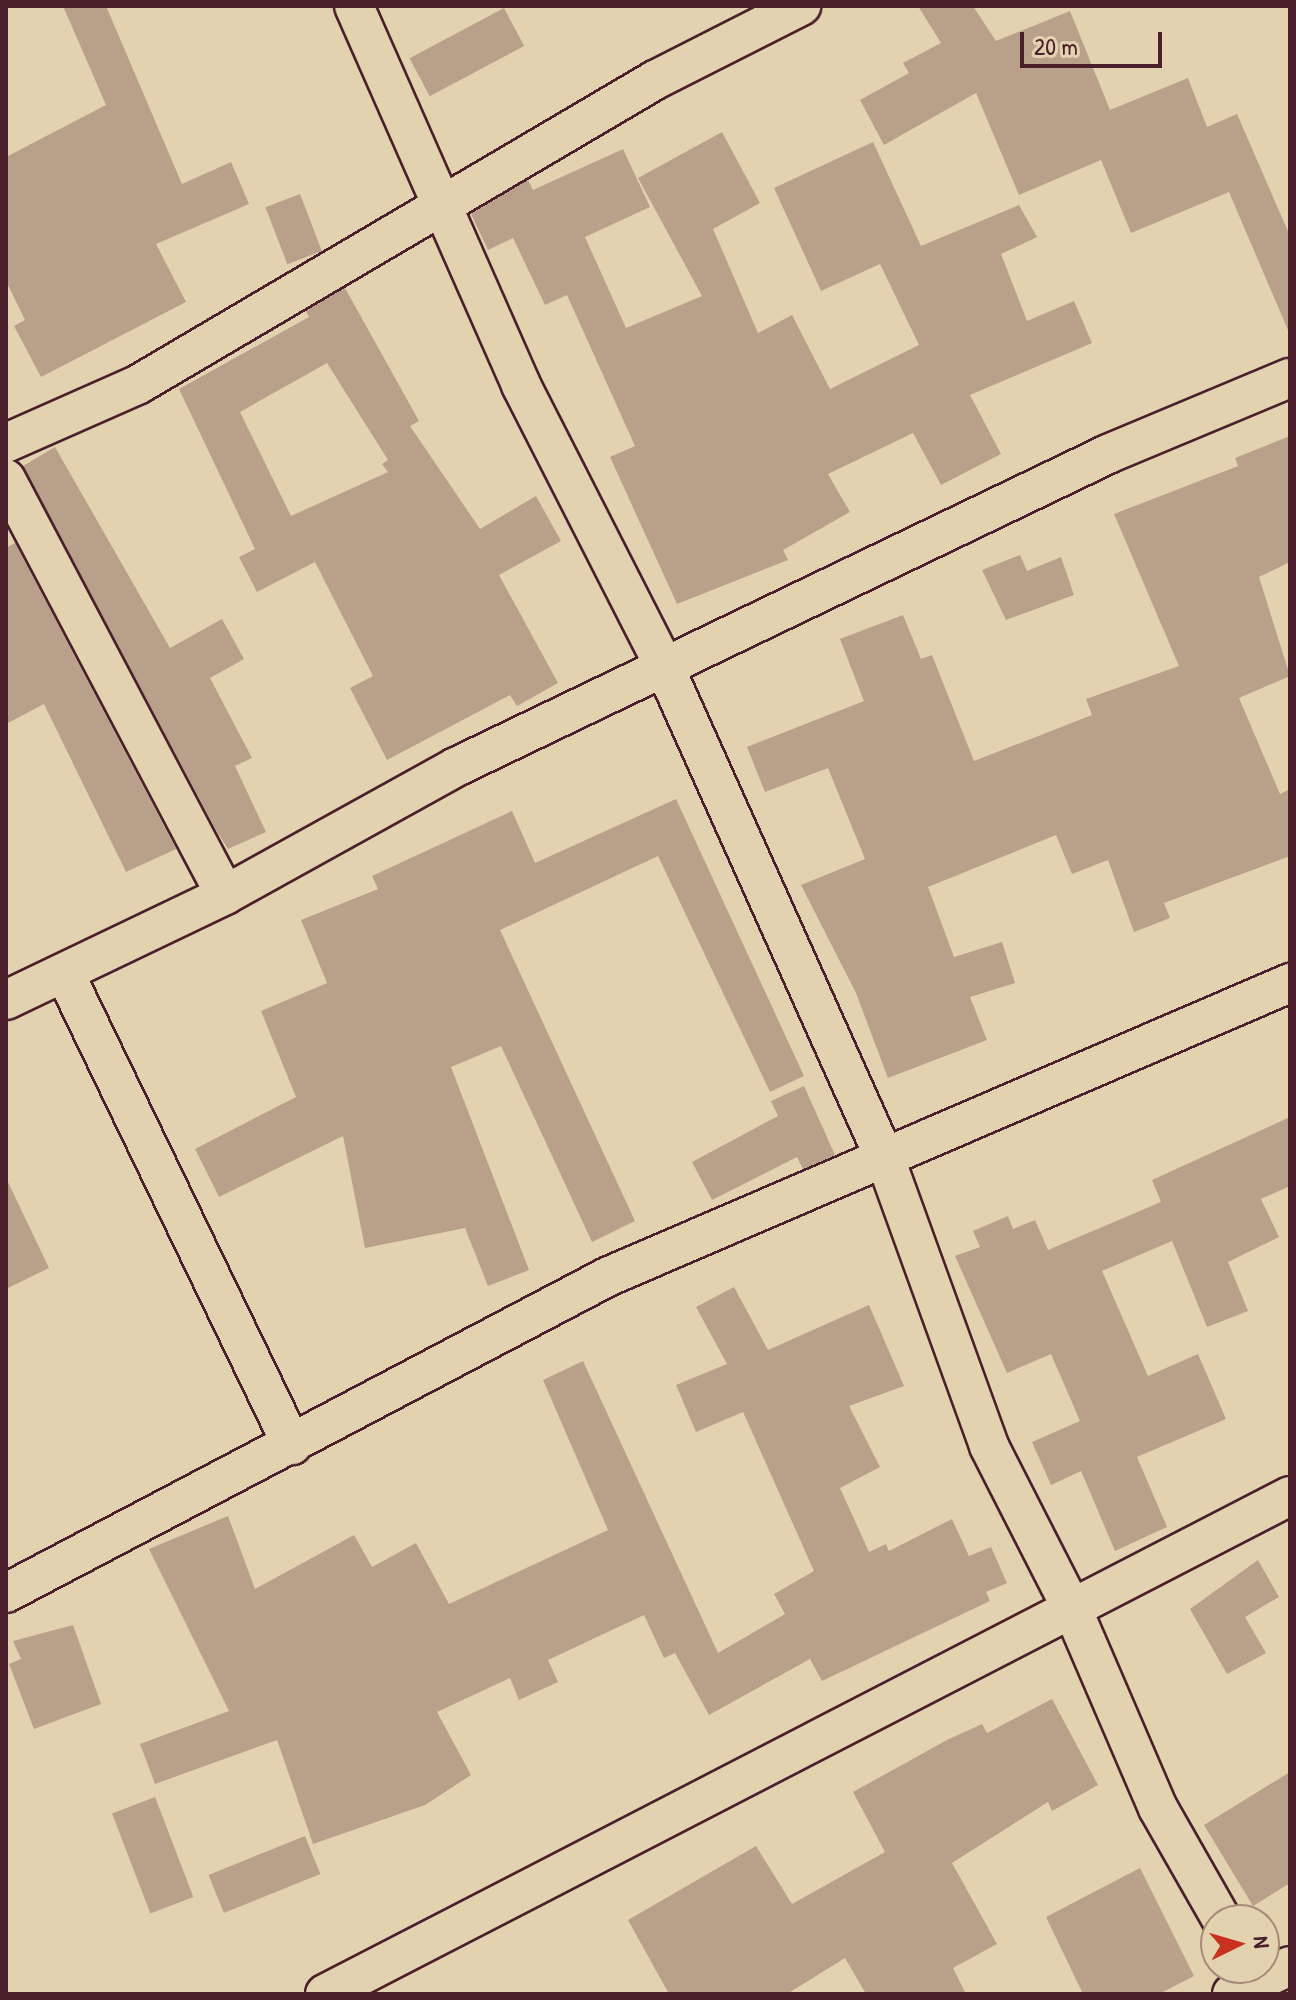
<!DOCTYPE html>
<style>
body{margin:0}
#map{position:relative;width:1296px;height:2000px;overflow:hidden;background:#e3d2af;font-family:"Patrick Hand",sans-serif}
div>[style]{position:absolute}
.building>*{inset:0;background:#b8a08b;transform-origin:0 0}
.roads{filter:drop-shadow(2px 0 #4a1f2b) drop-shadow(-2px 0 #4a1f2b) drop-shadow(0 2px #4a1f2b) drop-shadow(0 -2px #4a1f2b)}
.street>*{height:38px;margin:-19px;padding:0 19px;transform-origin:19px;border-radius:19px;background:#e3d2af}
span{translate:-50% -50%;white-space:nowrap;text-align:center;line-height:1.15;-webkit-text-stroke:8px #e3d2af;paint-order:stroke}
.frame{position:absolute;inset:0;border:8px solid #4a1f2b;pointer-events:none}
.north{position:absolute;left:1200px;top:1904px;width:80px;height:80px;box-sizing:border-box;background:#e3d2af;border:2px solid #a68a7a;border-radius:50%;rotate:85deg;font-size:22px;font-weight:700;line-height:32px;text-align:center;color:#4a1f2b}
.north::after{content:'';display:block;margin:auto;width:28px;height:36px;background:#c8321e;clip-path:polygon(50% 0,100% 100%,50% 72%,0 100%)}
.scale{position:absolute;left:1020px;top:32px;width:142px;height:36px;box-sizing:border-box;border:4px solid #4a1f2b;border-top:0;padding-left:10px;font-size:24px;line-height:28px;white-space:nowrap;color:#4a1f2b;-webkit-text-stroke:6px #e3d2af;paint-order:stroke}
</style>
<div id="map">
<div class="building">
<i style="clip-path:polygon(63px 6px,106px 6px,182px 184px,231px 162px,249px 204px,156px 244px,186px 302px,41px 377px,14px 326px,25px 320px,6px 281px,6px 157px,106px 105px)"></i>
<i style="clip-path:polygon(918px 6px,973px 6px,996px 41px,1070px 11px,1110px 110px,1188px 78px,1207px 127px,1237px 114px,1290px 236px,1290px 335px,1229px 192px,1131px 233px,1101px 160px,1019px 195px,976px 93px,884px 145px,860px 100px,909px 73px,903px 63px,941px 43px)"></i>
<i style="left:504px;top:8px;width:43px;height:107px;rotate:62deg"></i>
<i style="clip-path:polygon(722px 132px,760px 203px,713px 229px,758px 333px,792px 315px,830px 389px,919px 345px,880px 264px,821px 291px,774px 188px,873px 142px,921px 246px,1019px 205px,1037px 237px,1001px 254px,1027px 321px,1074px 301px,1092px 343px,970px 395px,1001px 454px,941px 485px,913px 433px,828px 474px,850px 512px,783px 550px,788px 560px,677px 604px,610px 457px,635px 446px,567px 295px,545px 305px,513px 238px,488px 250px,471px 214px,528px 180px,533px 190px,623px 149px,650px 207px,585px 237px,626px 328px,702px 296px,638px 178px)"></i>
<i style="left:300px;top:194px;width:61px;height:37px;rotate:69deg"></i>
<i style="clip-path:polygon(evenodd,345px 288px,419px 421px,410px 426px,480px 529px,536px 496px,561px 541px,499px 575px,558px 683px,517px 706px,510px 695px,387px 760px,350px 688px,373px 676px,315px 562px,257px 592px,239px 557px,255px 549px,179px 389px,309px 317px,306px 311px,345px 288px,327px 363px,388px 460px,382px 464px,388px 472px,291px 516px,240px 412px,327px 363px)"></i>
<i style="clip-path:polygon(1290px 436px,1290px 562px,1259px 577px,1290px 676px,1239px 698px,1280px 794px,1290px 789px,1290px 856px,1164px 903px,1170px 918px,1134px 932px,1108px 860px,1072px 874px,1056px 835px,928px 887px,954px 957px,1002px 942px,1015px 983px,970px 997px,987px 1040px,888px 1078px,856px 993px,801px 885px,865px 859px,828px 768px,765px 792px,747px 747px,864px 701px,840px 639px,903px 615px,921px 659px,932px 655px,974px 761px,1092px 715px,1086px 699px,1179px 666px,1114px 514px,1238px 466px,1235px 458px)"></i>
<i style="clip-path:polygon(55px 447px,170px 648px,222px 619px,244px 659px,210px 678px,252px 758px,235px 766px,266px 832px,228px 849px,216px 830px,23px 466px)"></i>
<i style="clip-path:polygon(15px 543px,176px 849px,126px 872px,44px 704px,6px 724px,6px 548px)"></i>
<i style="clip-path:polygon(1020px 555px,1027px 571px,1061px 557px,1074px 595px,1006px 620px,982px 570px)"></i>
<i style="clip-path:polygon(676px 799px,804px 1076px,770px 1092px,658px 856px,500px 930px,635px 1221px,592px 1242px,501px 1046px,451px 1067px,529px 1270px,488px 1286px,465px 1228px,365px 1248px,343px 1136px,219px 1197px,195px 1149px,296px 1097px,261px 1011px,327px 983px,301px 920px,378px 889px,372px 876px,512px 811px,535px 863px)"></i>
<i style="clip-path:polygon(804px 1086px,835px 1155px,803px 1169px,797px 1157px,712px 1200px,692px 1162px,778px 1116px,771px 1101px)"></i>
<i style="clip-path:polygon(1290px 1117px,1290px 1186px,1261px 1199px,1279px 1237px,1228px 1262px,1248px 1311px,1207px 1327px,1172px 1241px,1102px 1271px,1148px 1376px,1198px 1354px,1226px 1419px,1137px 1457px,1167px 1527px,1115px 1551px,1081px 1471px,1051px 1485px,1032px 1442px,1080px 1421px,1051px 1354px,1007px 1373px,955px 1256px,980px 1247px,973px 1231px,1008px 1216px,1013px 1229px,1035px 1220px,1048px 1250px,1161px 1202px,1152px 1180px)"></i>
<i style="clip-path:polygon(6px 1178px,49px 1268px,6px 1289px)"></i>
<i style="clip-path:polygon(734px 1287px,768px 1350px,869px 1305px,904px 1386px,849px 1406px,880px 1467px,840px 1488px,869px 1552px,886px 1544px,889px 1551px,952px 1519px,969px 1556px,991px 1547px,1007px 1583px,986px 1592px,990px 1601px,822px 1681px,810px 1659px,709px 1715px,675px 1653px,664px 1658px,644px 1615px,548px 1660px,558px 1682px,519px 1700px,510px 1678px,437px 1712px,471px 1775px,425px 1805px,313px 1844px,277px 1740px,155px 1784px,140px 1744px,229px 1711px,149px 1549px,228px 1516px,255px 1589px,354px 1535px,372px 1567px,416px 1543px,449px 1604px,608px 1530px,543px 1380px,583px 1361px,718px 1653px,785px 1614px,774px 1594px,814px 1571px,743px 1412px,696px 1432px,676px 1385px,727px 1364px,696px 1307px)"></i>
<i style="clip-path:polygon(1258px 1560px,1279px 1597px,1245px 1617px,1266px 1653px,1227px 1674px,1190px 1609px)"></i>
<i style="clip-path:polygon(73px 1625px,101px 1704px,34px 1729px,9px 1664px,21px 1659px,13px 1641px)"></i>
<i style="clip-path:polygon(1052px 1699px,1098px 1785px,1052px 1811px,1048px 1802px,952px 1863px,997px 1944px,953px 1968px,966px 1994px,866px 1994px,845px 1958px,787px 1994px,669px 1994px,628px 1920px,756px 1846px,792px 1904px,885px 1852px,853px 1792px,947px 1740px,982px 1724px,987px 1733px)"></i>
<i style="clip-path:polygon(1290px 1772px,1290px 1883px,1253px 1906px,1204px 1825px)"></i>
<i style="left:155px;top:1797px;width:107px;height:46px;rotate:69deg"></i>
<i style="left:305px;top:1836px;width:41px;height:104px;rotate:68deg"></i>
<i style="clip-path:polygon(1140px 1868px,1194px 1976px,1159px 1994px,1083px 1994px,1046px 1917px)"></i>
</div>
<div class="roads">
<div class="street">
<i style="left:354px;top:6px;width:414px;rotate:66.2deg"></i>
<i style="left:521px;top:385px;width:315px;rotate:63deg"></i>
<i style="left:664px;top:666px;width:543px;rotate:65.84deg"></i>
<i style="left:886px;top:1161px;width:303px;rotate:70.1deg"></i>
<i style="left:989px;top:1446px;width:187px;rotate:63deg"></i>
<i style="left:1074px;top:1613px;width:212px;rotate:66.7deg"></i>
<i style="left:1158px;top:1808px;width:129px;rotate:60.3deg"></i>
<i style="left:6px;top:443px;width:145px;rotate:-23.9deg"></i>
<i style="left:139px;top:384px;width:599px;rotate:-30.5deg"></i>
<i style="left:655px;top:80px;width:164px;rotate:-26.9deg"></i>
<i style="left:6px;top:479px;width:470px;rotate:62.2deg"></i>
<i style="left:65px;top:974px;width:523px;rotate:64.27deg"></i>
<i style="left:6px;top:1000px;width:243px;rotate:-25.6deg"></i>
<i style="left:225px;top:895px;width:264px;rotate:-29deg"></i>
<i style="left:456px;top:767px;width:723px;rotate:-25.64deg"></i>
<i style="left:1108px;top:454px;width:197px;rotate:-22.7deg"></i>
<i style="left:6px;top:1593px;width:679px;rotate:-27.73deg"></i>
<i style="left:607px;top:1277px;width:744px;rotate:-23.29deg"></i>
<i style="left:325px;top:1994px;width:1086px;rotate:-27.3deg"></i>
<i style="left:1232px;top:1994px;width:64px;rotate:-25.8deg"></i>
</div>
</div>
<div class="frame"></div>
<div class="north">N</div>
<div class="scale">20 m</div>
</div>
